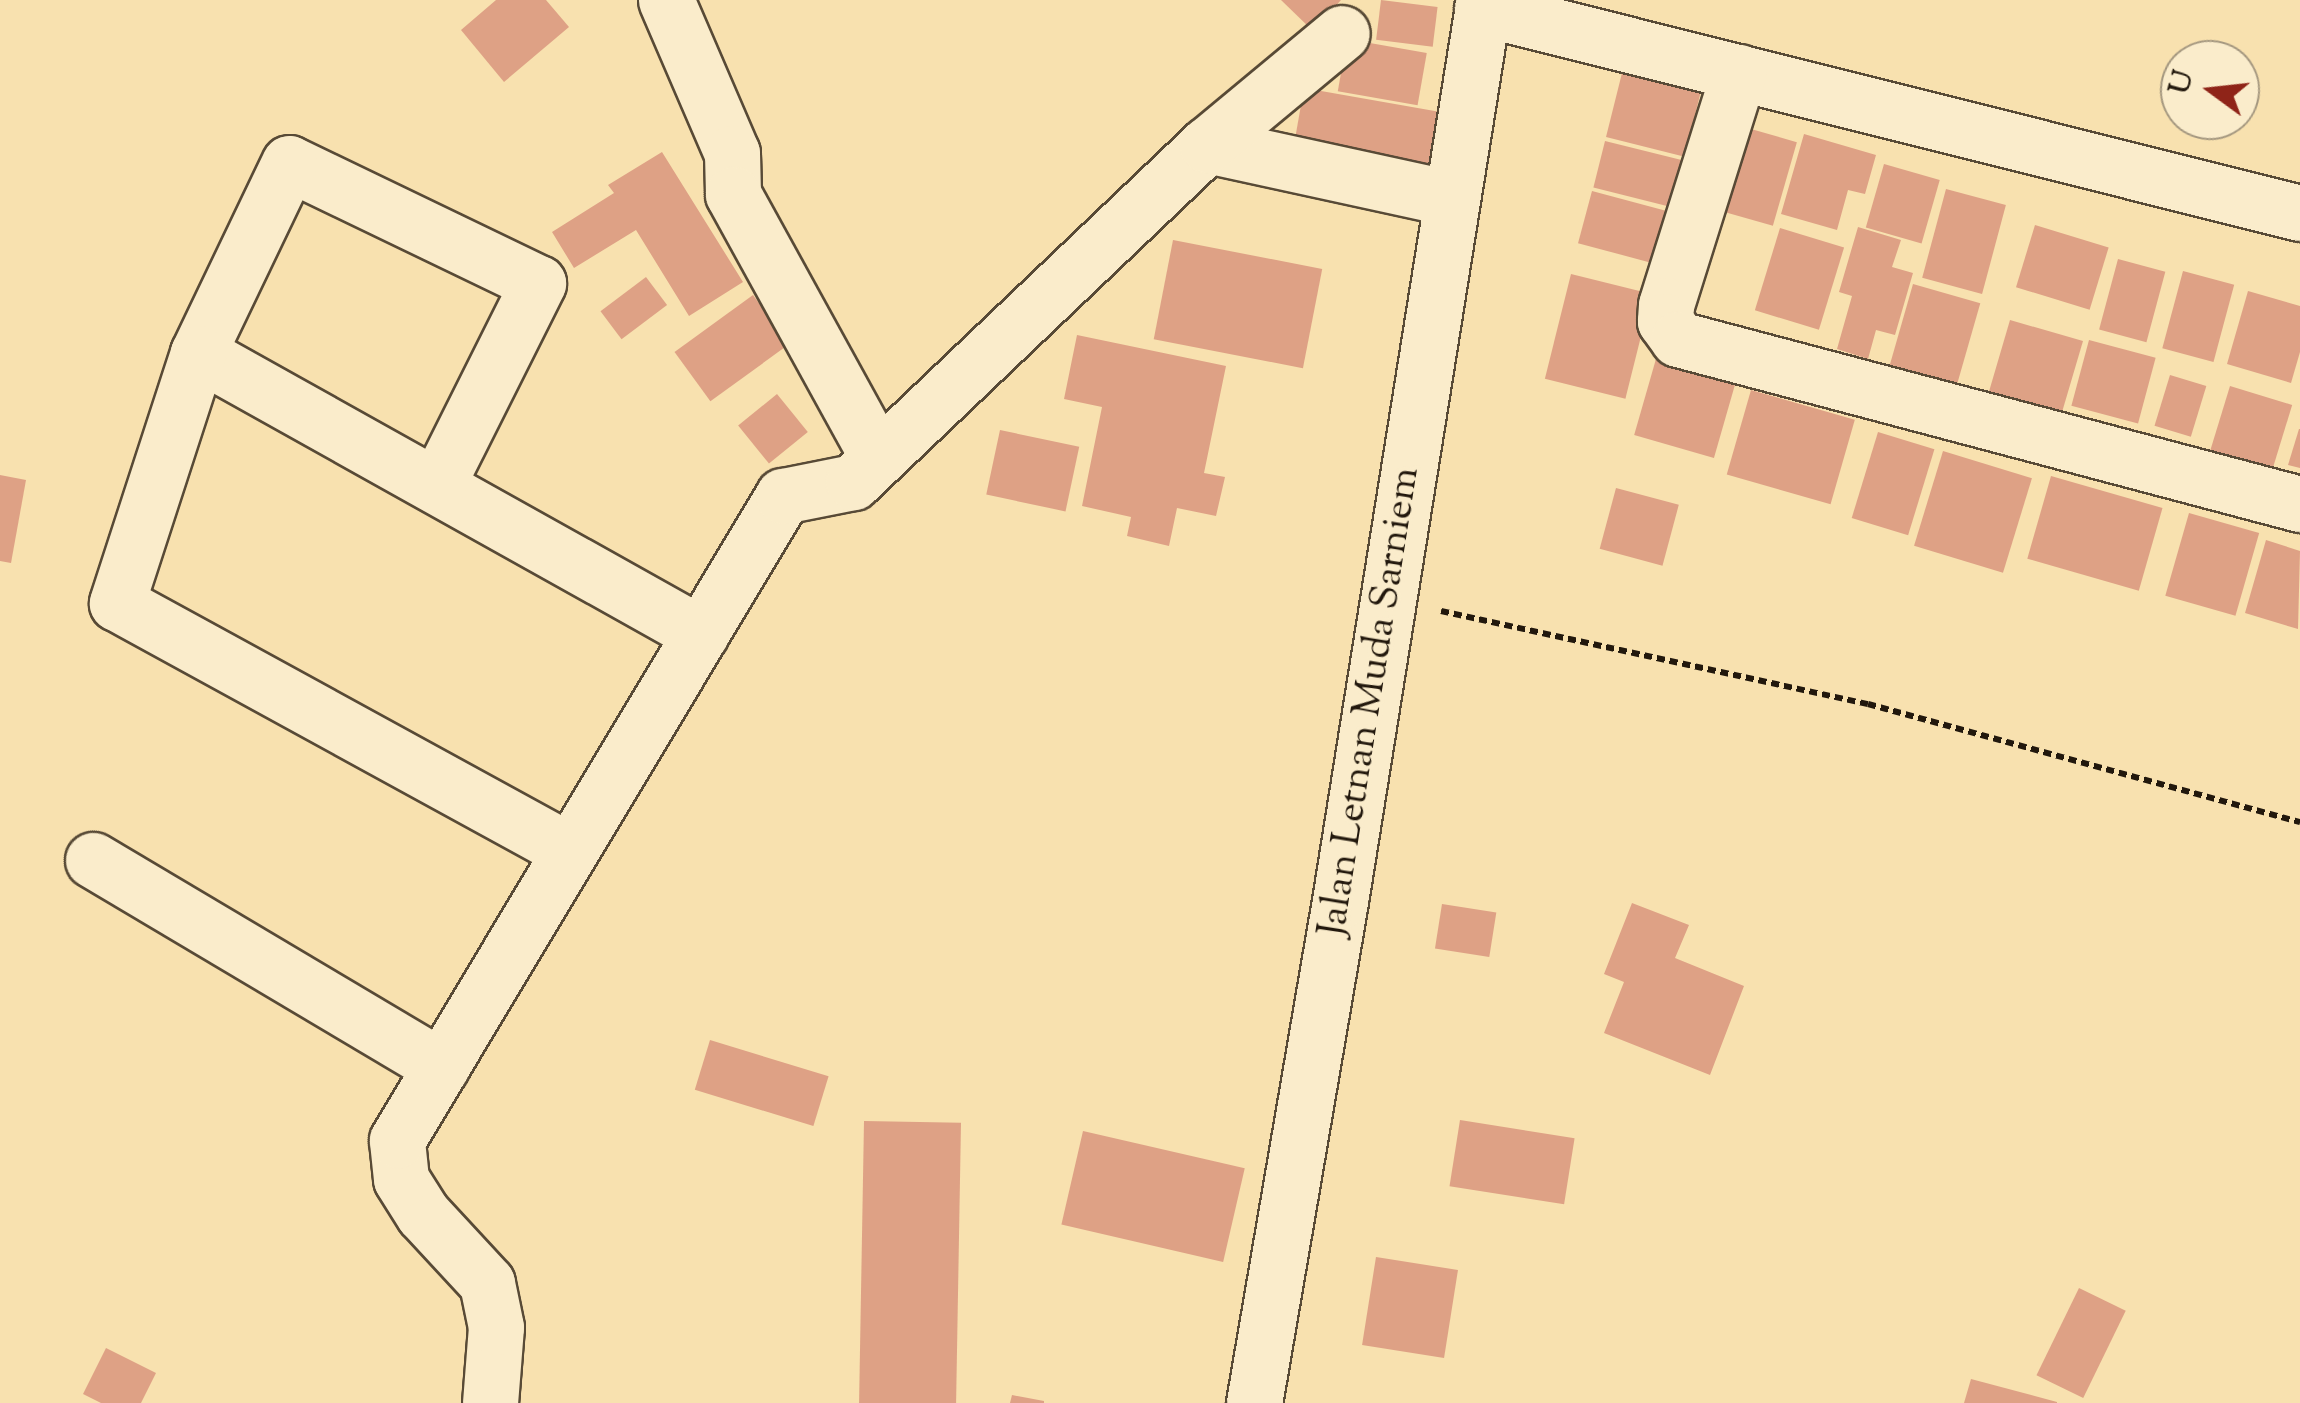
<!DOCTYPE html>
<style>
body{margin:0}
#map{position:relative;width:2300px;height:1403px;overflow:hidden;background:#f8e1af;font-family:"Sorts Mill Goudy",serif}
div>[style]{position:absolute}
.building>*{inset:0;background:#dea185;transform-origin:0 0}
.path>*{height:6px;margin-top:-3px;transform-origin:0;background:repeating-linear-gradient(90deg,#22180d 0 8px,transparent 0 13px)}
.roads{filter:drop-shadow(2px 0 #584a36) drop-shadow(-2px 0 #584a36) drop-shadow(0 2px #584a36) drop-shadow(0 -2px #584a36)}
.minor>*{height:55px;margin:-27.5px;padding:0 27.5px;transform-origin:27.5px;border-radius:27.5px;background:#faeccb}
.secondary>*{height:55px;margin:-27.5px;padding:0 27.5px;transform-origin:27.5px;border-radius:27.5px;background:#faeccb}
span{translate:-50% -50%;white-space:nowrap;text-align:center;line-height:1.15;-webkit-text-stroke:8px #faeccb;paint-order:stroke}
.street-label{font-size:40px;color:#22180d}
.north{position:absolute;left:2160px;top:40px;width:100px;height:100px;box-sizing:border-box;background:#faeccb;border:2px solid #a4977f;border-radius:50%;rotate:285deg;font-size:28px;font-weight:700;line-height:40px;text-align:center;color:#22180d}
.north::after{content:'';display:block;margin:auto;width:35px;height:45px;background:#8f2418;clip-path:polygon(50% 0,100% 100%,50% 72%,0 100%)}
</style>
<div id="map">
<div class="building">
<i style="clip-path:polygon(496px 0,546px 0,569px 27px,504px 82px,461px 30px)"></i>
<i style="clip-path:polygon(1281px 0,1341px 0,1313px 31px)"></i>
<i style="left:1381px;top:0;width:57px;height:40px;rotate:7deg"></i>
<i style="left:1347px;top:39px;width:81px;height:53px;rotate:10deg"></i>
<i style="left:1622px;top:73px;width:81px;height:66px;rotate:14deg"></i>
<i style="left:1304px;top:88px;width:137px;height:55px;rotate:10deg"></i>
<i style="left:1744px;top:127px;width:55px;height:87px;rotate:16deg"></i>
<i style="clip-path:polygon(1804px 134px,1876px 155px,1865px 194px,1848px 190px,1837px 230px,1781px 214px)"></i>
<i style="left:1605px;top:141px;width:82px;height:48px;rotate:14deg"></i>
<i style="clip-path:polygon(662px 152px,743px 282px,689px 316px,636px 230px,574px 268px,552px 232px,614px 193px,608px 185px)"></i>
<i style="left:1884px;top:164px;width:58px;height:66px;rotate:16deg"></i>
<i style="left:1946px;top:189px;width:62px;height:92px;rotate:15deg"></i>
<i style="left:1592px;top:191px;width:86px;height:54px;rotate:15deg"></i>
<i style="left:2035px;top:225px;width:77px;height:65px;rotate:17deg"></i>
<i style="clip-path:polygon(1858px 227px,1901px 240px,1892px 267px,1913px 273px,1895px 335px,1876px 330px,1868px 359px,1837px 349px,1852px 296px,1839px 292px)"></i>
<i style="left:1780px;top:228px;width:67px;height:86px;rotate:17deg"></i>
<i style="left:1173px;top:240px;width:152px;height:101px;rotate:11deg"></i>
<i style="left:2118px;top:259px;width:49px;height:73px;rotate:15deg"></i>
<i style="left:2183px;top:271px;width:53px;height:80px;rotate:15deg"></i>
<i style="left:1571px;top:274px;width:83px;height:108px;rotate:14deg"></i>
<i style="left:646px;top:277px;width:35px;height:57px;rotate:53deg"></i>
<i style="left:1913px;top:284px;width:70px;height:98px;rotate:16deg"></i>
<i style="clip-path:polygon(2248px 291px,2300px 306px,2300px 352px,2291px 383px,2227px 364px)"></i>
<i style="left:753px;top:295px;width:61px;height:97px;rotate:54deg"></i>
<i style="clip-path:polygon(2010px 320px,2083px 341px,2060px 419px,1983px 412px)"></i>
<i style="clip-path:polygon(1077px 335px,1226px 366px,1204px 473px,1225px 477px,1216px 516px,1177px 508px,1169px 546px,1127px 536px,1131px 517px,1082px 506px,1102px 407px,1064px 399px)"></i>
<i style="left:1662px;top:338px;width:83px;height:101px;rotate:16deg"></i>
<i style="left:2089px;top:340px;width:69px;height:68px;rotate:15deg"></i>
<i style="left:2170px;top:375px;width:38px;height:53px;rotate:17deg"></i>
<i style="left:2230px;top:386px;width:65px;height:72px;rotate:17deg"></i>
<i style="left:1751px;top:390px;width:108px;height:88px;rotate:16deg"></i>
<i style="left:777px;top:394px;width:49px;height:50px;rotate:51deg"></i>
<i style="clip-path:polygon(2299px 429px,2300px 429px,2300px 468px,2288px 465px)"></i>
<i style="left:1000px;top:430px;width:81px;height:66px;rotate:12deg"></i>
<i style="left:1878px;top:432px;width:59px;height:90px;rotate:17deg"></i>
<i style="left:1943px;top:451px;width:93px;height:99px;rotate:17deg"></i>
<i style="clip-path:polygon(0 475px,26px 480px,11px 563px,0 561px)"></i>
<i style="left:2051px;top:476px;width:116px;height:86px;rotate:16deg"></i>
<i style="left:1616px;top:488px;width:65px;height:63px;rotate:15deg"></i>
<i style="left:2189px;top:513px;width:73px;height:86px;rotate:16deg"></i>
<i style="clip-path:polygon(2266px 540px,2300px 551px,2298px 629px,2245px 613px)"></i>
<i style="clip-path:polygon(1632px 903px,1689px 925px,1675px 958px,1744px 986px,1710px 1075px,1604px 1033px,1624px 982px,1604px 974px)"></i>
<i style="left:1442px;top:904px;width:55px;height:45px;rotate:9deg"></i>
<i style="left:710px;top:1040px;width:124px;height:52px;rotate:17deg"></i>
<i style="left:1460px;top:1120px;width:116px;height:67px;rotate:9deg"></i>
<i style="left:864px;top:1121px;width:97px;height:282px;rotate:1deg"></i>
<i style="left:1083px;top:1131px;width:166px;height:96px;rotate:13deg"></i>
<i style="left:1376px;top:1257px;width:83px;height:89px;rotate:9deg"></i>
<i style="left:2079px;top:1288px;width:52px;height:97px;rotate:26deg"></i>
<i style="clip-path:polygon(106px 1348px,156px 1373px,141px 1403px,101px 1403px,83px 1394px)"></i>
<i style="clip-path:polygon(1971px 1379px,2057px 1402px,2057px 1403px,1964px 1403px)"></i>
<i style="clip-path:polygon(1012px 1395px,1044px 1401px,1044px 1403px,1010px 1403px)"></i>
</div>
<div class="path">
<i style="left:1441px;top:611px;width:437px;rotate:12.3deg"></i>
<i style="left:1868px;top:704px;width:448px;rotate:15.3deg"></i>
</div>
<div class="roads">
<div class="minor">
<i style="left:666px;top:0;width:167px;rotate:66.7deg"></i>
<i style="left:732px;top:153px;width:41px;rotate:88.6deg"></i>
<i style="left:733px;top:194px;width:301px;rotate:61.2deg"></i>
<i style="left:1482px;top:8px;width:843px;rotate:14.07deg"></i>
<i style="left:1739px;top:72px;width:244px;rotate:107.4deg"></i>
<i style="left:1666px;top:305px;width:16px;rotate:94deg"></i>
<i style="left:1665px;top:321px;width:22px;rotate:54deg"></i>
<i style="left:1678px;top:339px;width:644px;rotate:14.86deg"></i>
<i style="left:1207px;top:145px;width:249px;rotate:12.3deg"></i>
<i style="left:198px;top:353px;width:576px;rotate:29.19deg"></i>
<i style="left:437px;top:485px;width:226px;rotate:-63.4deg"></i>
<i style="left:538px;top:283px;width:276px;rotate:-154.3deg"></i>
<i style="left:289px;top:163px;width:211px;rotate:115.6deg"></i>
<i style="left:198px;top:353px;width:263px;rotate:108deg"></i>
<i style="left:117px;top:603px;width:516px;rotate:28.7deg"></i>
<i style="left:93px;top:860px;width:405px;rotate:30.7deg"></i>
<i style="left:490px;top:1403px;width:76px;rotate:-85.5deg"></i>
<i style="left:496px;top:1327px;width:45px;rotate:-101.6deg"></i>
<i style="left:487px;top:1283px;width:94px;rotate:-132.8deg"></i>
<i style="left:423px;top:1214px;width:41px;rotate:-122.2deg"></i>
<i style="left:401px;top:1179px;width:39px;rotate:-96deg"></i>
<i style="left:397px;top:1140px;width:751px;rotate:-59.06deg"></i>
<i style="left:783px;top:496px;width:71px;rotate:-11.3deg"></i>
<i style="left:853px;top:482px;width:489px;rotate:-43.6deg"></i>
<i style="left:1207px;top:145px;width:175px;rotate:-39.7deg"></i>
</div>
<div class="secondary">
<i style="left:1254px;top:1403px;width:509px;rotate:-80.28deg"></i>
<i style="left:1340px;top:901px;width:912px;rotate:-80.92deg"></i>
</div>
</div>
<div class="street-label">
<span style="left:1371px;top:702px;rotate:-81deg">Jalan Letnan Muda Sarniem</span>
</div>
<div class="north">U</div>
</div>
